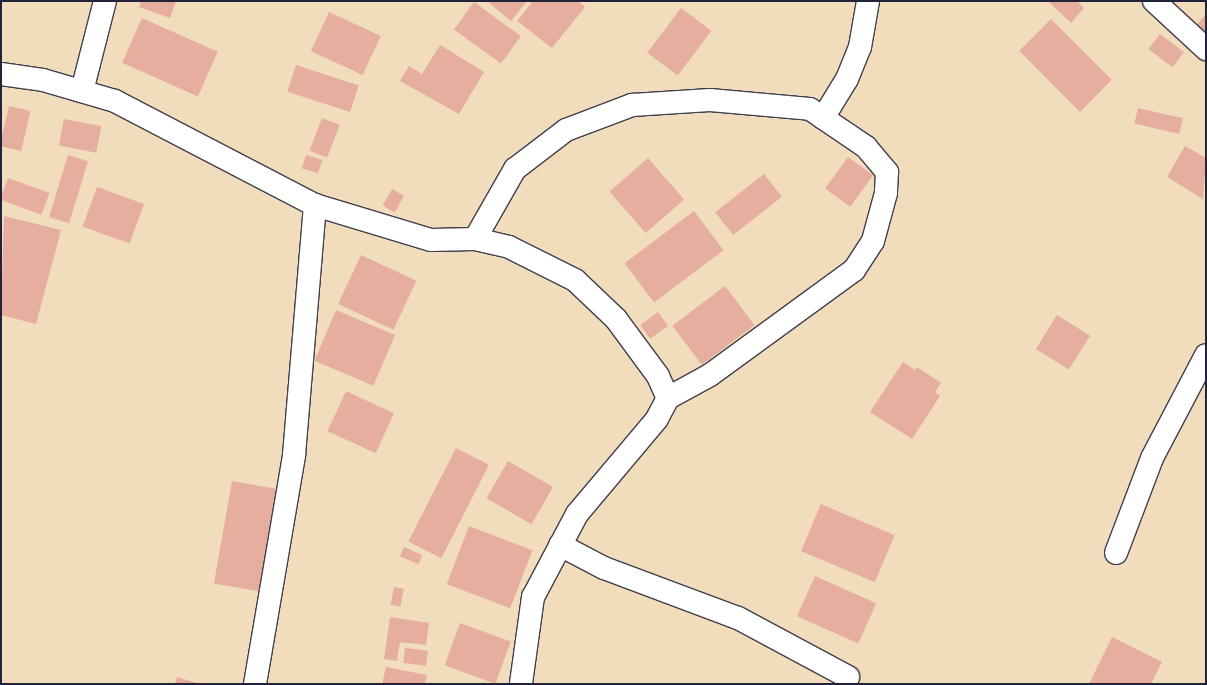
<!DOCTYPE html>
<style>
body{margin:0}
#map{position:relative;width:1207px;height:685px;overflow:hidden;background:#f1dcbc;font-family:"IM FELL French Canon",serif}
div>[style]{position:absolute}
.building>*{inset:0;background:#e5ae9f;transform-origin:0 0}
.roads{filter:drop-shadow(1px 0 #413e4e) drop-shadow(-1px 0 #413e4e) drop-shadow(0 1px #413e4e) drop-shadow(0 -1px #413e4e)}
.street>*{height:22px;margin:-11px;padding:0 11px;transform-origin:11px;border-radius:11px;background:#fff}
span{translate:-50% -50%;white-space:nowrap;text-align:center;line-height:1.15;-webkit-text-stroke:4px #fdfcf7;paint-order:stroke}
.frame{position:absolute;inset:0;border:2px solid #22223b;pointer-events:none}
</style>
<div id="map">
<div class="building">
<i style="clip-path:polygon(141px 1px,176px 1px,170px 18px,139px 7px)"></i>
<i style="clip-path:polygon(487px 1px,527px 1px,511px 21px)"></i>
<i style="clip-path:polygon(533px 1px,578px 1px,585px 7px,552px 48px,517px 21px)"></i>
<i style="clip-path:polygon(1048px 1px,1077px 1px,1084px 8px,1071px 23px)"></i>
<i style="left:474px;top:2px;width:58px;height:34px;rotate:36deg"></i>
<i style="left:681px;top:8px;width:38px;height:56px;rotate:37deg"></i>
<i style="left:329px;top:12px;width:57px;height:43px;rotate:25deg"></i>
<i style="clip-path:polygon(1206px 14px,1206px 33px,1196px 26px)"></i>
<i style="left:142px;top:18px;width:83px;height:49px;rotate:24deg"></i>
<i style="left:1051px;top:19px;width:86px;height:45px;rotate:45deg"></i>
<i style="left:1160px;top:34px;width:30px;height:19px;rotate:37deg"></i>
<i style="clip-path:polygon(440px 45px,484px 72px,459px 114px,400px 81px,409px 66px,422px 74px)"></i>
<i style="left:296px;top:65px;width:66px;height:28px;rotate:18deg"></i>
<i style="left:9px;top:106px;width:22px;height:41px;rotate:13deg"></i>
<i style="left:1138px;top:108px;width:46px;height:16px;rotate:13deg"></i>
<i style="left:322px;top:118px;width:19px;height:35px;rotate:21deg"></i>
<i style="left:64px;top:119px;width:38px;height:27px;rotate:11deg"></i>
<i style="clip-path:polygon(1185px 146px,1206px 158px,1203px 199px,1167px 177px)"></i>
<i style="left:68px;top:155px;width:21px;height:65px;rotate:17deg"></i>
<i style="left:306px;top:155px;width:17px;height:14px;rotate:17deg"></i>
<i style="left:848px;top:157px;width:31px;height:39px;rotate:36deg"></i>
<i style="left:648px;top:158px;width:55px;height:51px;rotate:49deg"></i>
<i style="left:764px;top:174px;width:29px;height:62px;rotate:52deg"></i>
<i style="left:8px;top:178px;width:44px;height:23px;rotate:20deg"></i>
<i style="left:97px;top:187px;width:50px;height:42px;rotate:20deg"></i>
<i style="left:392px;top:189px;width:14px;height:19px;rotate:30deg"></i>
<i style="left:694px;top:211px;width:49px;height:87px;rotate:53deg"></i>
<i style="clip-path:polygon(4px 216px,61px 230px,36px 324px,1px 315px)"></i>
<i style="left:361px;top:255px;width:61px;height:54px;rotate:25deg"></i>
<i style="left:725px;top:286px;width:49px;height:66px;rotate:53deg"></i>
<i style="left:336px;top:310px;width:64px;height:55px;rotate:23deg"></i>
<i style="left:658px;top:312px;width:17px;height:22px;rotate:54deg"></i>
<i style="left:1057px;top:315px;width:39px;height:40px;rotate:32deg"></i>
<i style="clip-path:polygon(903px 362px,915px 370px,917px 367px,941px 383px,935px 392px,940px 396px,912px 439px,870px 412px)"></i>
<i style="left:346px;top:391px;width:53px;height:44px;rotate:25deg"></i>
<i style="left:456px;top:448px;width:37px;height:105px;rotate:27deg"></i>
<i style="left:508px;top:461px;width:52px;height:43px;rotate:30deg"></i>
<i style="left:232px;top:481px;width:46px;height:104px;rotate:10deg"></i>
<i style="left:821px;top:504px;width:80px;height:51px;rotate:23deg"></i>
<i style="left:469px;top:526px;width:68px;height:62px;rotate:21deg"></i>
<i style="left:404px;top:547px;width:20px;height:10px;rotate:24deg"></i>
<i style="left:815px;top:576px;width:67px;height:44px;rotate:24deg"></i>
<i style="left:394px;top:587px;width:10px;height:18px;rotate:11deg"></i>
<i style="clip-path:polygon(390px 617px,429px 623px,426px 645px,400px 642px,397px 661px,384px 659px)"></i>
<i style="left:460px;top:623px;width:54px;height:45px;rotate:20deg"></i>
<i style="clip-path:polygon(1112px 637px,1162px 662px,1151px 684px,1089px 684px)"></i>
<i style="left:405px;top:648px;width:23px;height:15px;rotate:7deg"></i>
<i style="clip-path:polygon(386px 667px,427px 675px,425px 684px,382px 684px)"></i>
<i style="clip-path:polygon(177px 677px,197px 683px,197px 684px,175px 684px)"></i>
</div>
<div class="roads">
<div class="street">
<i style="left:1154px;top:1px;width:71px;rotate:42.7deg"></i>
<i style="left:1px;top:74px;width:42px;rotate:8.1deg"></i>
<i style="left:43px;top:80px;width:75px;rotate:16.3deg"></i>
<i style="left:115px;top:101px;width:225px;rotate:27.5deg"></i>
<i style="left:315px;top:205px;width:121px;rotate:16.8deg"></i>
<i style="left:431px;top:240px;width:44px;rotate:-1.3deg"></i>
<i style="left:475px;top:239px;width:35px;rotate:13deg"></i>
<i style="left:509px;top:247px;width:74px;rotate:26.6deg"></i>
<i style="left:575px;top:280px;width:57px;rotate:43.6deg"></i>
<i style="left:616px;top:319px;width:71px;rotate:53.6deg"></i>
<i style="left:658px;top:376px;width:24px;rotate:66deg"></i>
<i style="left:82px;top:91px;width:93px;rotate:-75.7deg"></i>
<i style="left:823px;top:118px;width:46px;rotate:-58.4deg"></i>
<i style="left:847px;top:79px;width:35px;rotate:-68deg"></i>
<i style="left:860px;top:47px;width:47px;rotate:-80.1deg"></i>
<i style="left:475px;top:239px;width:81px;rotate:-60.3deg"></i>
<i style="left:515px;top:169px;width:64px;rotate:-37.4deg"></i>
<i style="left:566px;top:130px;width:71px;rotate:-20.7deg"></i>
<i style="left:632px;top:105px;width:78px;rotate:-3.7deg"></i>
<i style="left:710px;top:100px;width:100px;rotate:5.1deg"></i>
<i style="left:810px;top:109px;width:68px;rotate:34.2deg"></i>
<i style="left:866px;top:147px;width:33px;rotate:50deg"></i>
<i style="left:887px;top:172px;width:21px;rotate:93deg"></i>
<i style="left:886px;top:193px;width:50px;rotate:105.2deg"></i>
<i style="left:873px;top:241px;width:35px;rotate:123deg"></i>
<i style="left:854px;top:270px;width:178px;rotate:143.9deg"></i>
<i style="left:710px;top:375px;width:48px;rotate:151.3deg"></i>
<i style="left:668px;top:398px;width:24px;rotate:118deg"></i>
<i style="left:657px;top:419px;width:124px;rotate:130.1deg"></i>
<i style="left:577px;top:514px;width:94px;rotate:117.9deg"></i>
<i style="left:533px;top:597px;width:88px;rotate:97.9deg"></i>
<i style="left:560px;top:545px;width:50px;rotate:27.6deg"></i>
<i style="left:604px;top:568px;width:143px;rotate:20.5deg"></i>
<i style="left:738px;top:618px;width:125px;rotate:28.2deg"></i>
<i style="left:1116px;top:553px;width:102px;rotate:-69.2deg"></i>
<i style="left:1152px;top:458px;width:116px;rotate:-62.3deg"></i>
<i style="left:255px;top:684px;width:232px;rotate:-80.3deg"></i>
<i style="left:294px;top:455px;width:251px;rotate:-85.2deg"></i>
</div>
</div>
<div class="frame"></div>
</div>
